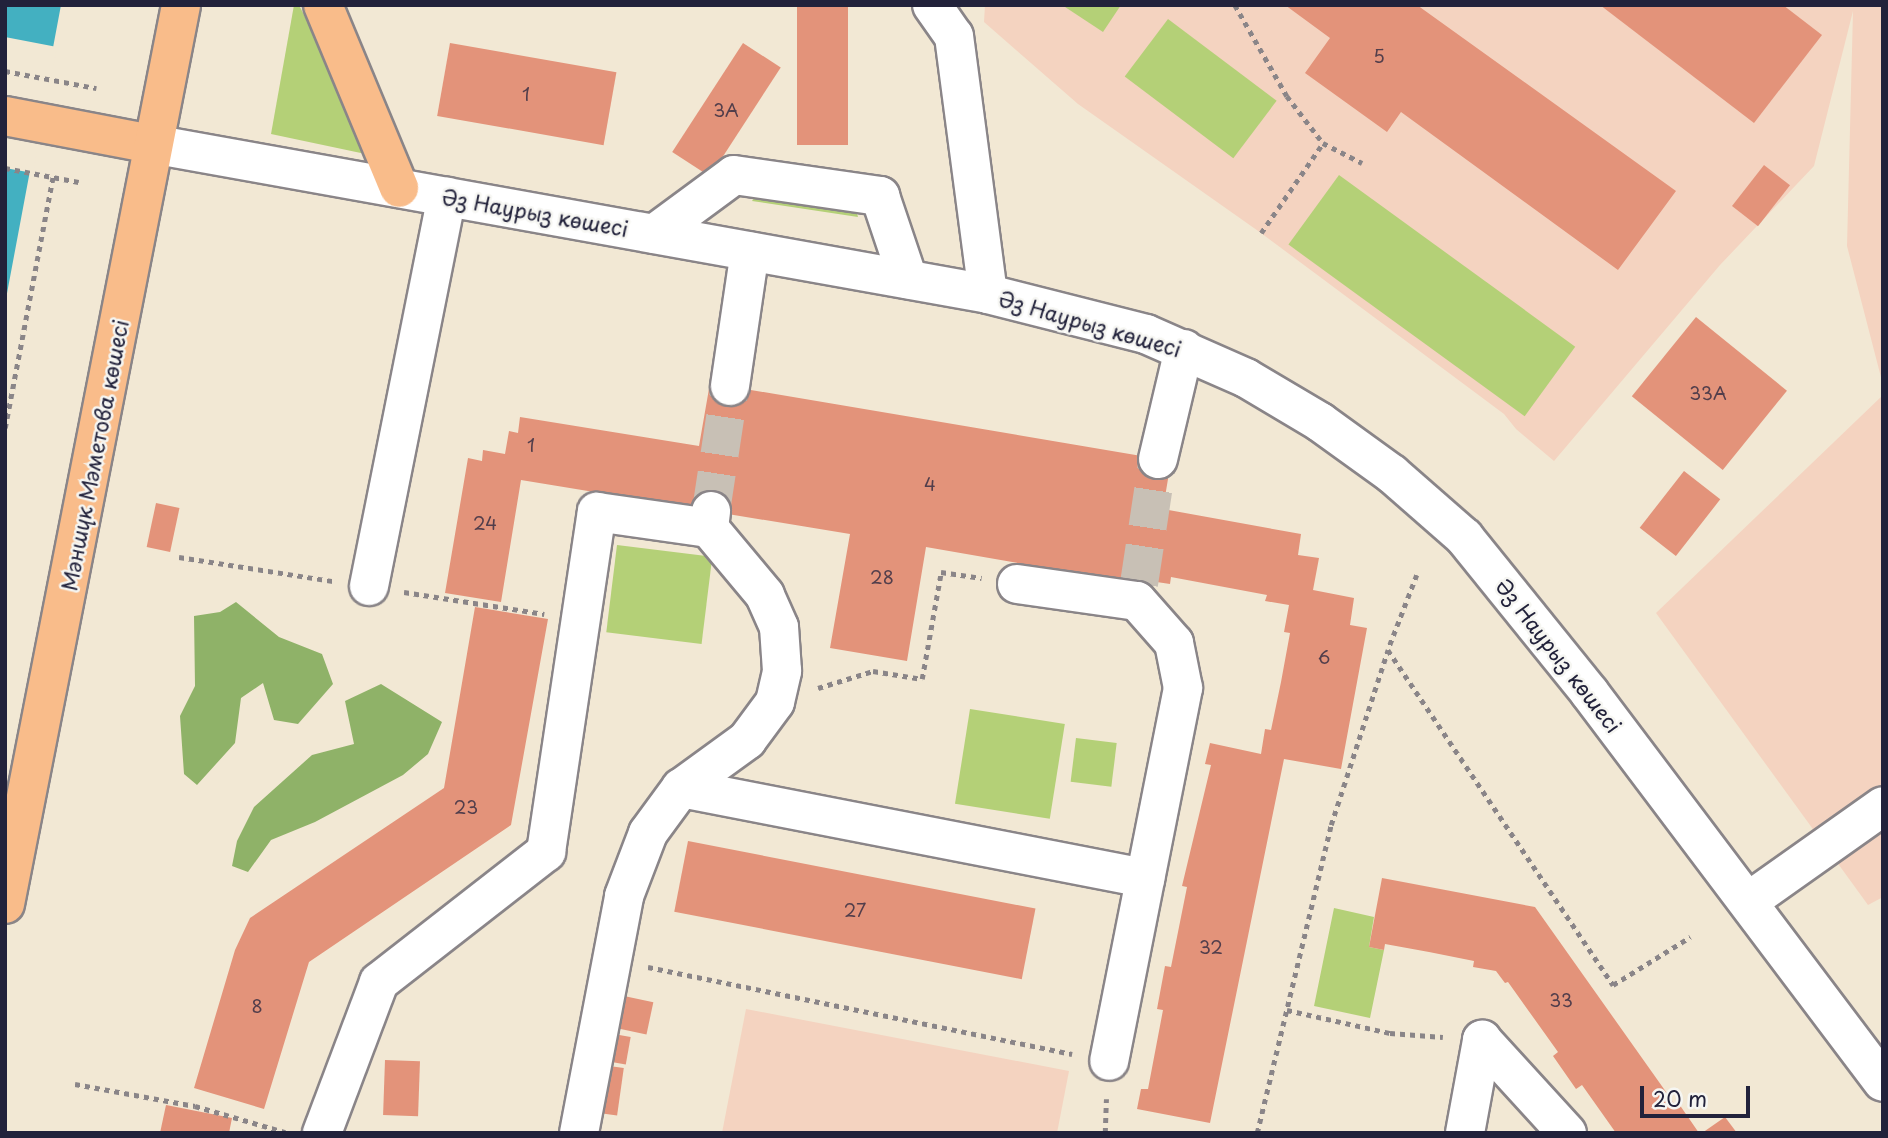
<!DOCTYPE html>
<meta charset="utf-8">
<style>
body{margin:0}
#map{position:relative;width:1888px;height:1138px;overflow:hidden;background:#f2e8d4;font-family:"Playpen Sans",sans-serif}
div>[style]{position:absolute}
.built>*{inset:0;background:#f4d3c0}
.green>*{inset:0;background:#b4d077;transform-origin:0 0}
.forest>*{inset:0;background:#8fb268}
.water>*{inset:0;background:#43b0c1}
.pier>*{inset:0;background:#f2e8d4}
.building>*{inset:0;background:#e3937a;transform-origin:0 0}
.minor-tunnel>*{height:38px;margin-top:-19px;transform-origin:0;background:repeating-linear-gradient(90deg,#c8c0b5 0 38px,transparent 0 57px)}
.path>*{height:4.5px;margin-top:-2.25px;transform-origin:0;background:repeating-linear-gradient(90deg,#8a8588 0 5px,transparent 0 10px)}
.roads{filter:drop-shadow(2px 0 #8a8588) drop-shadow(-2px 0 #8a8588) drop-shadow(0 2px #8a8588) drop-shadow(0 -2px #8a8588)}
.minor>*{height:38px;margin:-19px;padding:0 19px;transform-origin:19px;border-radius:19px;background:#fff}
.major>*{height:38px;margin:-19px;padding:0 19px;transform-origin:19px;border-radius:19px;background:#f9bc8a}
span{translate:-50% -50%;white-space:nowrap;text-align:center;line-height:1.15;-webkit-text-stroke:5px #f6f6f2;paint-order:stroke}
.number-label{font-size:18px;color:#523e4b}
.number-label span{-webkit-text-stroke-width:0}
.street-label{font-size:21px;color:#22223b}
.frame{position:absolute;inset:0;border:7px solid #22223b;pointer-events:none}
.scale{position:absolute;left:1640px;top:1086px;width:110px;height:32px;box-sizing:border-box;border:4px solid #22223b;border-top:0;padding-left:9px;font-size:21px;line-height:24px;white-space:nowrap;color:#22223b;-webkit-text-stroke:5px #f6f6f2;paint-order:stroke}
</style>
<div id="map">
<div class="built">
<i style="clip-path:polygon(985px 5px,1883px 5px,1883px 385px,1847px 246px,1853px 11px,1814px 166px,1720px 265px,1554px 461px,1516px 429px,1504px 414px,1261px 233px,1078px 104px,984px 22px)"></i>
<i style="clip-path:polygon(1883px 395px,1883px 897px,1868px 905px,1656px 613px)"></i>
<i style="clip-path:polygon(746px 1009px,1069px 1071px,1057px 1133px,722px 1133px)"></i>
</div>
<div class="green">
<i style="clip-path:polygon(294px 5px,299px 5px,375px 156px,271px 134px)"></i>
<i style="clip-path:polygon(1062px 5px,1121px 5px,1103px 32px)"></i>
<i style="left:1168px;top:19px;width:136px;height:72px;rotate:37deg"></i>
<i style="left:1339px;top:175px;width:292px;height:86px;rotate:36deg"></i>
<i style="clip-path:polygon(758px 192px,854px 203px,858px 217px,752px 201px)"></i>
<i style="left:617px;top:545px;width:96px;height:88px;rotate:7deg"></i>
<i style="left:970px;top:709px;width:96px;height:96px;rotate:9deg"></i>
<i style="left:1076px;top:738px;width:41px;height:44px;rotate:7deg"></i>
<i style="clip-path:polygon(1334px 908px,1374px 917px,1369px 947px,1384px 950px,1370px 1018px,1314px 1006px)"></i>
</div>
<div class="forest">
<i style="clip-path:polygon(236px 602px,279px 637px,322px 654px,333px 684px,298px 724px,274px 720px,263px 683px,241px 698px,235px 743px,197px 785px,184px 774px,180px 716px,195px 686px,194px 616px,220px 612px)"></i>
<i style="clip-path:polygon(381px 684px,442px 722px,428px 754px,403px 775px,315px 822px,271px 840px,248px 872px,232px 866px,237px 841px,254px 807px,312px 755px,354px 744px,345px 701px)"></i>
</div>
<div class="water">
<i style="clip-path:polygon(5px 5px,61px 5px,5px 304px)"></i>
</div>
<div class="pier">
<i style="clip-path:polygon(5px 37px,57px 47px,33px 173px,5px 168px)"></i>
</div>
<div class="building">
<i style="left:797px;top:5px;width:51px;height:140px"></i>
<i style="clip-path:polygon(1285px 5px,1417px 5px,1676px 191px,1618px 270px,1401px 112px,1387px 132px,1305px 73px,1330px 38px)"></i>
<i style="clip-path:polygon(1600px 5px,1783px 5px,1822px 35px,1754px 123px)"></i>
<i style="left:450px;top:43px;width:169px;height:74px;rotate:10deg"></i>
<i style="left:743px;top:43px;width:45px;height:130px;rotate:33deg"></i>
<i style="left:1764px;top:165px;width:33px;height:52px;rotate:38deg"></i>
<i style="left:1696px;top:317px;width:117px;height:102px;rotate:39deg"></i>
<i style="clip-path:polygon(710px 383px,1171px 461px,1163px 509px,1301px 534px,1298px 555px,1319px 558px,1313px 590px,1354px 598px,1350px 625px,1367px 628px,1341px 769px,1284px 759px,1210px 1123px,1137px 1109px,1141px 1089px,1148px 1089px,1163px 1010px,1157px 1009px,1165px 966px,1171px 967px,1187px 887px,1182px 886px,1211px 765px,1205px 764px,1210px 743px,1261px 754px,1265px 729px,1271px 730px,1281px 682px,1290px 633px,1284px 632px,1289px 605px,1265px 601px,1267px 595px,1171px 577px,1170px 584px,1150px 581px,1150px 586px,926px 547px,907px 661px,830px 648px,850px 534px,521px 480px,501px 602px,445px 593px,468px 458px,482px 461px,483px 450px,505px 454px,509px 431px,518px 433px,520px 417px,699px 446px)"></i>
<i style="left:1684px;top:471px;width:46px;height:72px;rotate:38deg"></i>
<i style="left:156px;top:503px;width:24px;height:45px;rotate:12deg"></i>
<i style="clip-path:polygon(475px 607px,548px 619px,511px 825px,309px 962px,264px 1109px,194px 1088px,235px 950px,250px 918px,444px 788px)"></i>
<i style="left:688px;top:841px;width:354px;height:72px;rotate:11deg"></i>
<i style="clip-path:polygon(1382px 878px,1535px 907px,1676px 1106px,1679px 1104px,1699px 1133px,1616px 1133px,1582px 1085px,1576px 1089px,1553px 1056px,1558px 1052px,1508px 982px,1505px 983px,1496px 971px,1473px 967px,1474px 961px,1429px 952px,1385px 944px,1384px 950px,1369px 947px)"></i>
<i style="left:624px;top:996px;width:30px;height:33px;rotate:12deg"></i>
<i style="left:608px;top:1033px;width:23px;height:28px;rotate:10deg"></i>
<i style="left:385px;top:1060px;width:35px;height:55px;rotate:2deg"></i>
<i style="left:602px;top:1065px;width:22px;height:48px;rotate:8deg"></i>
<i style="clip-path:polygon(166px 1105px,232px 1118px,229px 1133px,160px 1133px)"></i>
<i style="clip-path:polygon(1725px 1117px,1737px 1133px,1702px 1133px)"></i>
</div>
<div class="minor-tunnel">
<i style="left:711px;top:511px;width:126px;rotate:-81.4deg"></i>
<i style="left:1139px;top:584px;width:126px;rotate:-81.4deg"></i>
</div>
<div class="path">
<i style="left:1235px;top:5px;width:105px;rotate:60.3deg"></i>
<i style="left:1287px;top:96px;width:59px;rotate:52.5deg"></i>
<i style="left:1323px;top:143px;width:44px;rotate:27.1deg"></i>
<i style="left:5px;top:71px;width:93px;rotate:10.6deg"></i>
<i style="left:5px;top:168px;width:75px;rotate:10.7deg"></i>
<i style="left:1261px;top:233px;width:109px;rotate:-55.4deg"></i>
<i style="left:5px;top:428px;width:256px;rotate:-79.2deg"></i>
<i style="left:179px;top:557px;width:156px;rotate:8.9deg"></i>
<i style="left:1417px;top:575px;width:80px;rotate:111.1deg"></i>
<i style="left:1388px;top:650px;width:404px;rotate:56.1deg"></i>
<i style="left:1613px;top:985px;width:91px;rotate:-31.9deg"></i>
<i style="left:404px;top:592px;width:142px;rotate:8.9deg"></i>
<i style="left:818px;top:688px;width:58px;rotate:-17.2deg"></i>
<i style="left:873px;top:671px;width:50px;rotate:9.3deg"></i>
<i style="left:922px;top:679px;width:109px;rotate:-79.9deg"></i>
<i style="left:941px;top:572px;width:41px;rotate:8.3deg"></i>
<i style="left:648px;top:967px;width:433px;rotate:11.6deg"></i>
<i style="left:1287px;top:1010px;width:106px;rotate:12.6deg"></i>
<i style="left:1390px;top:1033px;width:53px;rotate:4.3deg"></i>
<i style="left:75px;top:1084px;width:122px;rotate:10.4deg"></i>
<i style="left:195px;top:1106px;width:94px;rotate:16.1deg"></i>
<i style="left:1105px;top:1133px;width:34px;rotate:-88deg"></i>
<i style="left:1257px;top:1133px;width:317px;rotate:-76.5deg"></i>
<i style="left:1331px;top:825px;width:184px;rotate:-72deg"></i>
</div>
<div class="roads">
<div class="minor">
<i style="left:932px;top:5px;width:38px;rotate:55deg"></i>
<i style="left:954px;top:36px;width:260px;rotate:82.5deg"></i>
<i style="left:152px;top:144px;width:849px;rotate:10.17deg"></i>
<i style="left:988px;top:294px;width:163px;rotate:14.2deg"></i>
<i style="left:1146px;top:334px;width:109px;rotate:23.7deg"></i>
<i style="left:1246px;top:378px;width:86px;rotate:30.7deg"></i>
<i style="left:1320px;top:422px;width:89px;rotate:35.8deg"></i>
<i style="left:1392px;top:474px;width:96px;rotate:41.2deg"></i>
<i style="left:1464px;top:537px;width:199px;rotate:51.1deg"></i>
<i style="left:1589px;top:692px;width:488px;rotate:53deg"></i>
<i style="left:654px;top:234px;width:99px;rotate:-36.4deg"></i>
<i style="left:734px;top:175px;width:148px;rotate:8.2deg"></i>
<i style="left:880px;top:196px;width:88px;rotate:71.4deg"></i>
<i style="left:730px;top:386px;width:136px;rotate:-81.6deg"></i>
<i style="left:1158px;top:459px;width:113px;rotate:-76.7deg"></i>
<i style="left:1017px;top:584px;width:121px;rotate:8.1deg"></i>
<i style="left:1137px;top:601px;width:56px;rotate:48.6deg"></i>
<i style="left:1174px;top:643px;width:46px;rotate:78.7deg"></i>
<i style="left:1183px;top:688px;width:380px;rotate:101.2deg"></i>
<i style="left:369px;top:586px;width:397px;rotate:-78.7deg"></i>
<i style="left:681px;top:788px;width:473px;rotate:11deg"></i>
<i style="left:1749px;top:901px;width:164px;rotate:-35.3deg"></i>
<i style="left:322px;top:1133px;width:161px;rotate:-69.3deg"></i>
<i style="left:379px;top:982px;width:212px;rotate:-37.9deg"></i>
<i style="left:546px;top:852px;width:344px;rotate:-81.5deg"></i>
<i style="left:597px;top:512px;width:113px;rotate:8.1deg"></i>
<i style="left:579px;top:1133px;width:241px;rotate:-79.2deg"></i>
<i style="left:624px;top:896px;width:67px;rotate:-69.1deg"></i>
<i style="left:648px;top:833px;width:56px;rotate:-53.7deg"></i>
<i style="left:681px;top:788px;width:82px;rotate:-36deg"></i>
<i style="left:747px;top:740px;width:47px;rotate:-53.6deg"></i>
<i style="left:775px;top:702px;width:32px;rotate:-77deg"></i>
<i style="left:782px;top:671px;width:44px;rotate:-93.9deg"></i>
<i style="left:779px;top:627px;width:35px;rotate:-114deg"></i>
<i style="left:765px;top:595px;width:87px;rotate:-129.9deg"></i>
<i style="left:709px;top:528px;width:17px;rotate:-83deg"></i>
<i style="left:1465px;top:1133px;width:95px;rotate:-79.6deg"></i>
<i style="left:1482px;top:1040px;width:126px;rotate:47.6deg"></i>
</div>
<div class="major">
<i style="left:323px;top:5px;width:198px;rotate:67.4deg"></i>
<i style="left:5px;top:116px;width:150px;rotate:10.8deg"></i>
<i style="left:5px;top:904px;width:916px;rotate:-78.92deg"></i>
</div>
</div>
<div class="number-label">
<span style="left:1379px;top:56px">5</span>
<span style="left:526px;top:94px">1</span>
<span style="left:726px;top:110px">3А</span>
<span style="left:1708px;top:393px">33А</span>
<span style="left:531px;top:445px">1</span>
<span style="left:930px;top:484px">4</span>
<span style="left:485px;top:523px">24</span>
<span style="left:882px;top:577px">28</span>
<span style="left:1324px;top:657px">6</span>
<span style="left:466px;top:807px">23</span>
<span style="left:855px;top:910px">27</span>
<span style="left:1211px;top:947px">32</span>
<span style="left:1561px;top:1000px">33</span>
<span style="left:257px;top:1006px">8</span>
</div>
<div class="street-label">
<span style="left:535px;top:212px;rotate:10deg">Әз Наурыз көшесі</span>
<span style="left:1090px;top:323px;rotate:16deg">Әз Наурыз көшесі</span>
<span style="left:94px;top:455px;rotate:-79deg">Мәншүк Мәметова көшесі</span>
<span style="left:1559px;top:655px;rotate:52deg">Әз Наурыз көшесі</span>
</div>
<div class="frame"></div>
<div class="scale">20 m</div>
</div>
